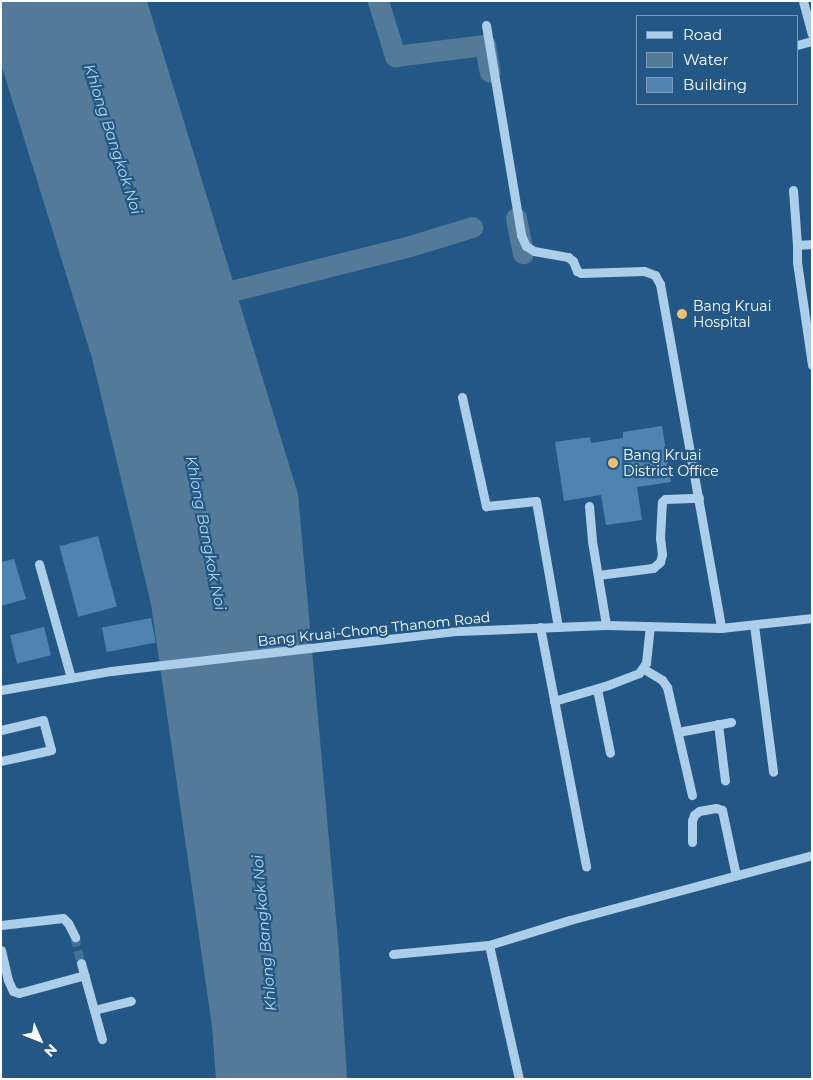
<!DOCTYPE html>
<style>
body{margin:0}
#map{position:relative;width:813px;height:1080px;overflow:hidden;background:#235886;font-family:Montserrat,sans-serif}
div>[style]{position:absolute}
.water>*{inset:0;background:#547a9a}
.canal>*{height:21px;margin:-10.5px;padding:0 10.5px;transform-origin:10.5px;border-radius:10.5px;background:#547a9a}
.building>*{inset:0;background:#5084b0;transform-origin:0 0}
.minor-tunnel>*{height:9px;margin-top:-4.5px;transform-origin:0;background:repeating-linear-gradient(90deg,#447198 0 9px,transparent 0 13.5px)}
.minor>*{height:9px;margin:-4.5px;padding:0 4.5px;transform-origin:4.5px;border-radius:4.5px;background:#adcee9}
.dots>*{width:14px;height:14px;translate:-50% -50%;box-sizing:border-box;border:2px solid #235886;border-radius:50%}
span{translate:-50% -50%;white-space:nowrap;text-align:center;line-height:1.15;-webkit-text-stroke:4.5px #235886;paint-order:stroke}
.poi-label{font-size:14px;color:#fff}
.left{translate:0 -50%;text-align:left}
.street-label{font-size:14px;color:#fff}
.water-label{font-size:15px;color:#b8d8f0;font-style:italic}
.frame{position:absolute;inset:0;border:2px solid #fff;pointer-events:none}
.legend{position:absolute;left:636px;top:15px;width:162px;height:90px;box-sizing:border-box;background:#235886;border:1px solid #7b9bb6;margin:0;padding:6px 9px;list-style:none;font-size:15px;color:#fff}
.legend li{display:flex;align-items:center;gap:10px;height:25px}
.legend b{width:25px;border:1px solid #7b9bb6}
.north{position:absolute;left:15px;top:1015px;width:50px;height:50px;-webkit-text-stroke:4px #235886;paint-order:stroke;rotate:134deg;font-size:14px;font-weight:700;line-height:20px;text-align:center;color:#fff}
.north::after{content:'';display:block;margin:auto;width:18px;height:22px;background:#fff;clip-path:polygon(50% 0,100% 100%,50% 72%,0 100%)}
</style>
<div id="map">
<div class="water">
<i style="clip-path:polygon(1px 1px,147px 1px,298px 494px,339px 952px,347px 1079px,216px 1079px,212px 1026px,151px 604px,92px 358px,1px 64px)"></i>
</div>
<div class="canal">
<i style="left:378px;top:1px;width:58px;rotate:72.8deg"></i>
<i style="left:395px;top:56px;width:91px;rotate:-7deg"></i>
<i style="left:485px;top:45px;width:27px;rotate:80deg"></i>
<i style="left:516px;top:218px;width:36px;rotate:79deg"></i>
<i style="left:207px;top:297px;width:209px;rotate:-14.1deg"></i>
<i style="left:410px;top:246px;width:65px;rotate:-17deg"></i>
</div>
<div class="building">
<i style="clip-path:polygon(662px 426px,671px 482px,637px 487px,642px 520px,606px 525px,601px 495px,564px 501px,555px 442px,590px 437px,591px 443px,623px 438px,623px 432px)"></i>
<i style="left:98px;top:536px;width:73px;height:40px;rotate:75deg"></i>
<i style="clip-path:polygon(14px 559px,26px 599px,1px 606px,1px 562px)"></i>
<i style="left:151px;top:618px;width:25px;height:50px;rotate:79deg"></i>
<i style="left:44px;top:627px;width:29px;height:35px;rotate:76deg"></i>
</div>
<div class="minor-tunnel">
<i style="left:75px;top:937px;width:27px;rotate:77deg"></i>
</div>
<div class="minor">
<i style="left:803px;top:1px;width:34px;rotate:75deg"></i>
<i style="left:486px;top:25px;width:213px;rotate:80.5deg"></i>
<i style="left:521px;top:235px;width:12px;rotate:66deg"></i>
<i style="left:526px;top:246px;width:9px;rotate:32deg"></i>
<i style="left:534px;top:251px;width:35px;rotate:10deg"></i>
<i style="left:568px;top:257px;width:6px;rotate:39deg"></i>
<i style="left:573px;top:261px;width:11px;rotate:68deg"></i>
<i style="left:577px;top:271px;width:4px;rotate:27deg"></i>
<i style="left:581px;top:273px;width:63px;rotate:-1.8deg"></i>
<i style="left:644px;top:271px;width:12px;rotate:20deg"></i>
<i style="left:655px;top:275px;width:10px;rotate:61deg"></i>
<i style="left:660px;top:284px;width:349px;rotate:79.9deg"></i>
<i style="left:797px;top:45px;width:16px;rotate:-15deg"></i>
<i style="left:793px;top:190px;width:55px;rotate:85.8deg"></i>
<i style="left:812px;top:244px;width:15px;rotate:176deg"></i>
<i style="left:797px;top:245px;width:17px;rotate:90deg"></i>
<i style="left:797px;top:262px;width:104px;rotate:81.7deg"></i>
<i style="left:462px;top:397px;width:112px;rotate:77.6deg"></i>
<i style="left:486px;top:506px;width:50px;rotate:-5.7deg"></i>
<i style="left:536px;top:501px;width:128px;rotate:80.1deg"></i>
<i style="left:589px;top:506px;width:35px;rotate:85deg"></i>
<i style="left:592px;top:541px;width:85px;rotate:80.5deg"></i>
<i style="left:39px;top:564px;width:118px;rotate:74.3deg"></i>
<i style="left:598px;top:575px;width:55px;rotate:-7.3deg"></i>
<i style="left:653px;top:568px;width:9px;rotate:-41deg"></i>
<i style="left:660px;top:562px;width:8px;rotate:-76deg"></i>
<i style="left:662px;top:554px;width:16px;rotate:-97deg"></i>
<i style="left:660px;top:538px;width:36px;rotate:-87deg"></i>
<i style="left:662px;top:502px;width:4px;rotate:-45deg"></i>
<i style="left:665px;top:499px;width:34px;rotate:-2deg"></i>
<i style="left:754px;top:625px;width:148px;rotate:82.6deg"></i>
<i style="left:540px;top:627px;width:244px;rotate:79.1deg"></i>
<i style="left:644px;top:669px;width:21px;rotate:31deg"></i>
<i style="left:662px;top:680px;width:9px;rotate:54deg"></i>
<i style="left:667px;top:687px;width:111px;rotate:77deg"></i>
<i style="left:597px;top:689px;width:65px;rotate:78.5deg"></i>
<i style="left:1px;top:690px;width:112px;rotate:-9.8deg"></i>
<i style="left:111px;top:671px;width:349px;rotate:-6.6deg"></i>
<i style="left:458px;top:631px;width:148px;rotate:-2.3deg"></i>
<i style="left:606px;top:625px;width:115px;rotate:1.5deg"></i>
<i style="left:721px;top:628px;width:92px;rotate:-6.3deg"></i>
<i style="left:554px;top:701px;width:56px;rotate:-16.5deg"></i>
<i style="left:608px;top:685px;width:33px;rotate:-21deg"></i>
<i style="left:639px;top:673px;width:12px;rotate:-55deg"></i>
<i style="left:646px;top:663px;width:37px;rotate:-84deg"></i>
<i style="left:718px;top:724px;width:57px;rotate:83deg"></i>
<i style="left:1px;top:730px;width:43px;rotate:-13.4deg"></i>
<i style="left:43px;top:720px;width:31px;rotate:75deg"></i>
<i style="left:51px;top:750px;width:51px;rotate:167.6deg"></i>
<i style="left:678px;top:732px;width:54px;rotate:-10.7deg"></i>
<i style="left:692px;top:842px;width:21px;rotate:-90deg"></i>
<i style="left:692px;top:821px;width:6px;rotate:-72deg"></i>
<i style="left:694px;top:815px;width:6px;rotate:-39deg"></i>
<i style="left:699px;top:811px;width:17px;rotate:-10deg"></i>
<i style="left:716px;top:808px;width:6px;rotate:18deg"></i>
<i style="left:722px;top:810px;width:67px;rotate:78deg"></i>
<i style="left:1px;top:925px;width:62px;rotate:-6.4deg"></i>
<i style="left:63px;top:918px;width:7px;rotate:45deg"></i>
<i style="left:68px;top:923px;width:16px;rotate:63deg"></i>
<i style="left:489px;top:945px;width:137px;rotate:77.4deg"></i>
<i style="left:1px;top:950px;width:31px;rotate:77deg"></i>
<i style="left:8px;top:980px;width:12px;rotate:66deg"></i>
<i style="left:13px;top:991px;width:6px;rotate:18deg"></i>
<i style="left:19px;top:993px;width:68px;rotate:-15.3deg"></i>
<i style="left:393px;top:954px;width:96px;rotate:-5.4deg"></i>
<i style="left:489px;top:945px;width:85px;rotate:-17.2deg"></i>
<i style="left:570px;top:920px;width:251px;rotate:-15deg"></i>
<i style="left:81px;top:963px;width:79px;rotate:74.6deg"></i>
<i style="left:94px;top:1010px;width:38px;rotate:-14deg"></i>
</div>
<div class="dots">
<i style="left:682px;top:314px;background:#f4c06f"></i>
<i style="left:613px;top:463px;background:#f4c06f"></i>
</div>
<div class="poi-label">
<span class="left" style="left:693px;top:314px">Bang Kruai<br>Hospital</span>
<span class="left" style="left:623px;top:463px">Bang Kruai<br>District Office</span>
</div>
<div class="street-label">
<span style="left:374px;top:629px;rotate:-6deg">Bang Kruai-Chong Thanom Road</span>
</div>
<div class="water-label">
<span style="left:113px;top:139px;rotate:72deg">Khlong Bangkok Noi</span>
<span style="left:206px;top:533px;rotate:79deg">Khlong Bangkok Noi</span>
<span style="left:264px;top:933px;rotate:-95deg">Khlong Bangkok Noi</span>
</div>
<div class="frame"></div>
<ul class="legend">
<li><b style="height:6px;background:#adcee9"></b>Road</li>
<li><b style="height:14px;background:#547a9a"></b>Water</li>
<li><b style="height:14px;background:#5084b0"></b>Building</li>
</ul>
<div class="north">N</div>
</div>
